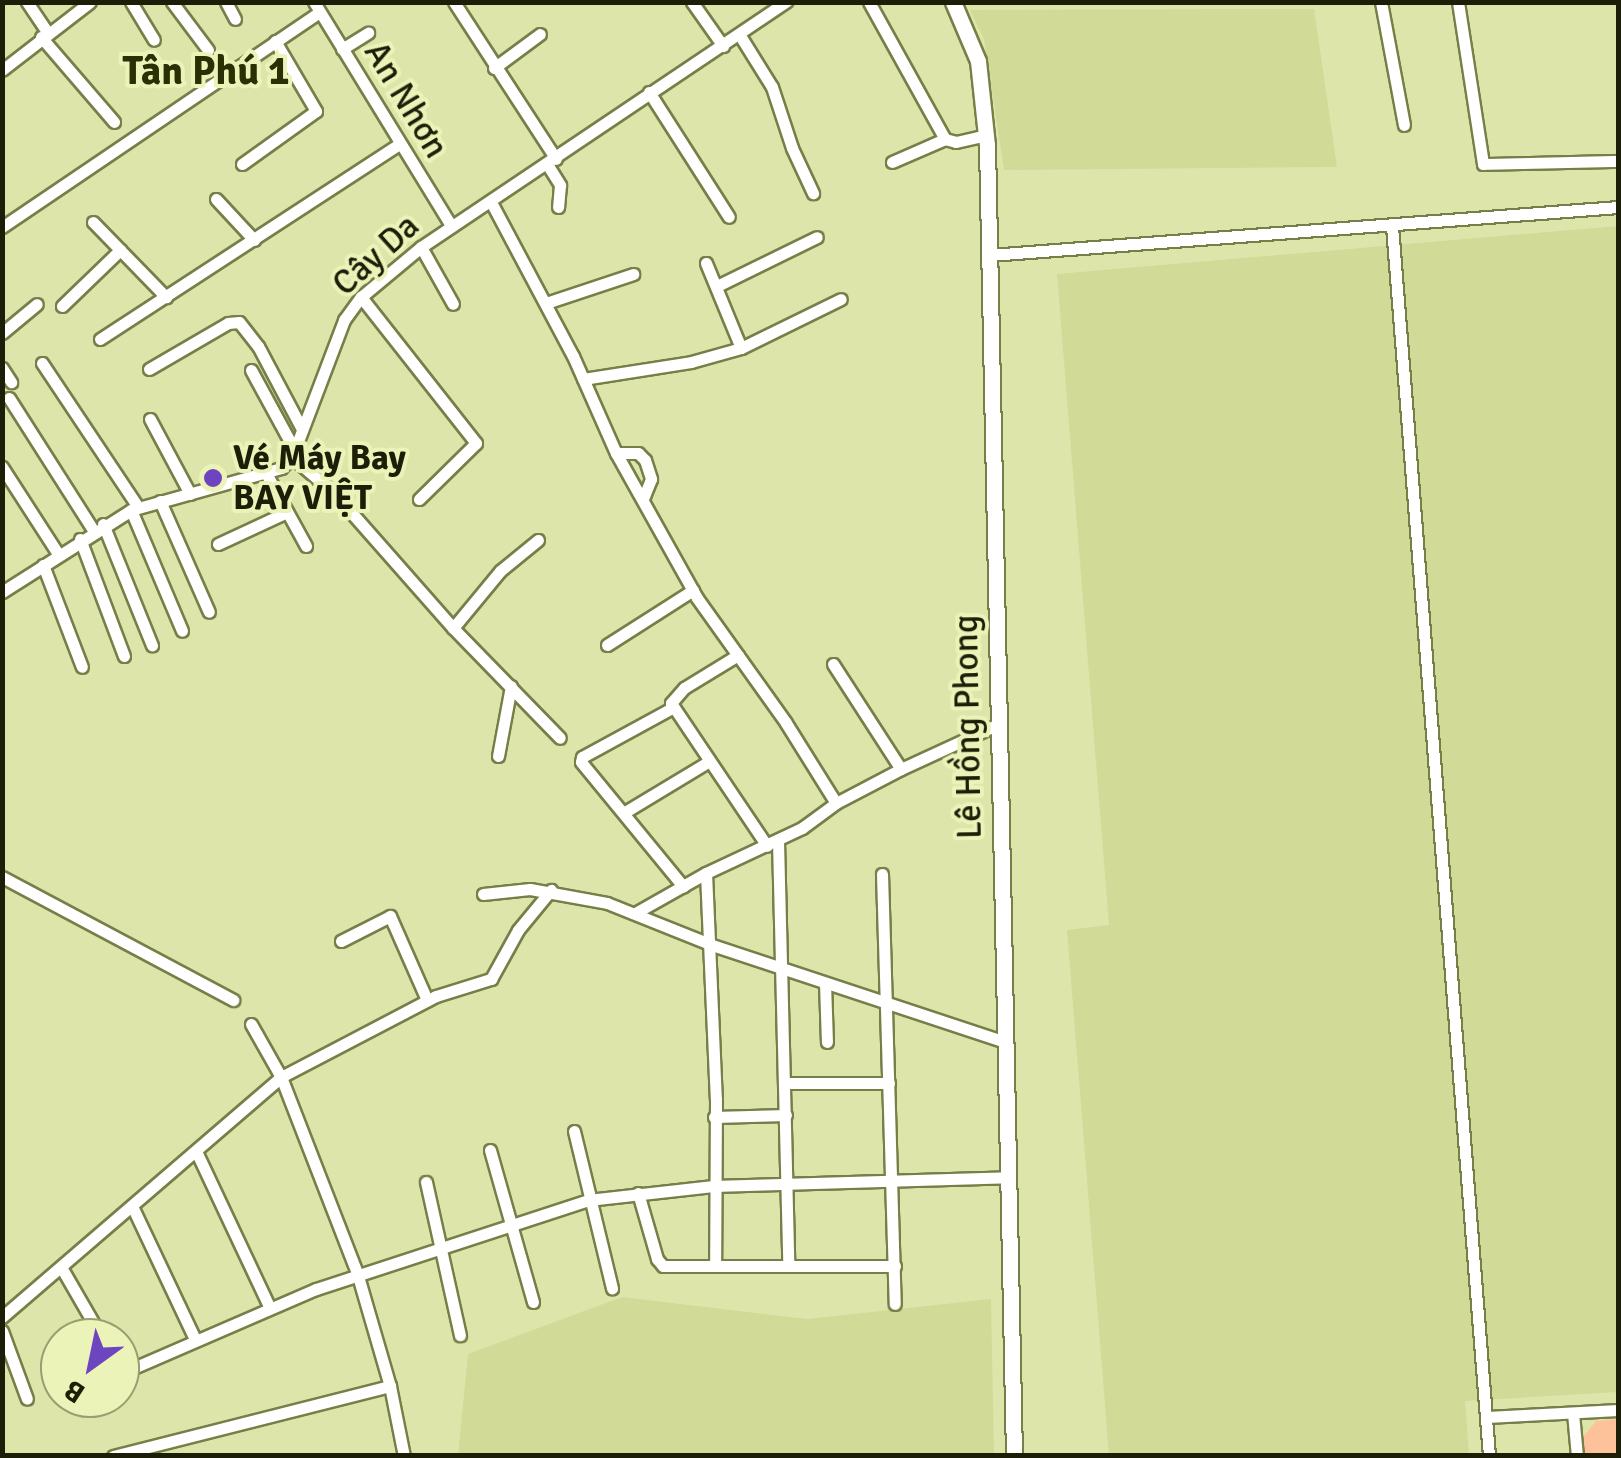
<!DOCTYPE html>
<meta charset="utf-8">
<style>
body{margin:0}
#map{position:relative;width:1621px;height:1458px;overflow:hidden;background:#dee5ab;font-family:Signika,sans-serif}
div>[style]{position:absolute}
.built>*{inset:0;background:#d2da98}
.green>*{inset:0;background:#fec29b}
.roads{filter:drop-shadow(2px 0 #787e48) drop-shadow(-2px 0 #787e48) drop-shadow(0 2px #787e48) drop-shadow(0 -2px #787e48)}
.street>*{height:11px;margin:-5.5px;padding:0 5.5px;transform-origin:5.5px;border-radius:5.5px;background:#fff}
.secondary>*{height:15px;margin:-7.5px;padding:0 7.5px;transform-origin:7.5px;border-radius:7.5px;background:#fff}
.dots>*{width:28px;height:28px;translate:-50% -50%;box-sizing:border-box;border:5px solid #ebf3b8;border-radius:50%}
span{translate:-50% -50%;white-space:nowrap;text-align:center;line-height:1.15;-webkit-text-stroke:8px #ebf3b8;paint-order:stroke}
.street-label{font-size:35px;color:#1c1e08}
.poi-label{font-size:35px;color:#1c1e08;font-weight:700}
.left{translate:0 -50%;text-align:left}
.quarter-label{font-size:40px;color:#2b2f04;font-weight:700}
.frame{position:absolute;inset:0;border:5px solid #1c1e08;pointer-events:none}
.north{position:absolute;left:40px;top:1318px;width:100px;height:100px;box-sizing:border-box;background:#ebf3b8;border:2px solid #989e72;border-radius:50%;rotate:213deg;font-size:28px;font-weight:700;line-height:40px;text-align:center;color:#1c1e08}
.north::after{content:'';display:block;margin:auto;width:35px;height:45px;background:#6d45be;clip-path:polygon(50% 0,100% 100%,50% 72%,0 100%)}
</style>
<div id="map">
<div class="built">
<i style="clip-path:polygon(1314px 9px,1337px 167px,1004px 170px,984px 39px,970px 10px)"></i>
<i style="clip-path:polygon(1618px 226px,1618px 1392px,1465px 1401px,1469px 1455px,1109px 1455px,1067px 930px,1109px 925px,1057px 274px)"></i>
<i style="clip-path:polygon(622px 1297px,807px 1319px,991px 1299px,994px 1455px,458px 1456px,468px 1354px)"></i>
</div>
<div class="green">
<i style="clip-path:polygon(1618px 1419px,1618px 1455px,1583px 1455px,1583px 1437px,1596px 1421px)"></i>
</div>
<div class="roads">
<div class="street">
<i style="left:27px;top:2px;width:36px;rotate:56deg"></i>
<i style="left:131px;top:2px;width:44px;rotate:58.8deg"></i>
<i style="left:172px;top:2px;width:60px;rotate:53.1deg"></i>
<i style="left:226px;top:2px;width:19px;rotate:62deg"></i>
<i style="left:314px;top:2px;width:263px;rotate:58.5deg"></i>
<i style="left:454px;top:2px;width:187px;rotate:57deg"></i>
<i style="left:692px;top:2px;width:54px;rotate:54.8deg"></i>
<i style="left:869px;top:2px;width:157px;rotate:61deg"></i>
<i style="left:1381px;top:2px;width:125px;rotate:79.4deg"></i>
<i style="left:1458px;top:2px;width:164px;rotate:81.2deg"></i>
<i style="left:1483px;top:164px;width:135px;rotate:-1.3deg"></i>
<i style="left:739px;top:34px;width:62px;rotate:58.1deg"></i>
<i style="left:772px;top:87px;width:64px;rotate:71.8deg"></i>
<i style="left:792px;top:148px;width:50px;rotate:65deg"></i>
<i style="left:41px;top:37px;width:112px;rotate:49.3deg"></i>
<i style="left:342px;top:49px;width:31px;rotate:-32deg"></i>
<i style="left:494px;top:68px;width:57px;rotate:-36.5deg"></i>
<i style="left:2px;top:70px;width:111px;rotate:-37.7deg"></i>
<i style="left:649px;top:92px;width:148px;rotate:57.4deg"></i>
<i style="left:892px;top:162px;width:58px;rotate:-23.5deg"></i>
<i style="left:945px;top:139px;width:11px;rotate:15deg"></i>
<i style="left:956px;top:142px;width:32px;rotate:-13deg"></i>
<i style="left:242px;top:164px;width:91px;rotate:-35.6deg"></i>
<i style="left:316px;top:111px;width:81px;rotate:-120.4deg"></i>
<i style="left:547px;top:164px;width:25px;rotate:58deg"></i>
<i style="left:560px;top:185px;width:22px;rotate:95deg"></i>
<i style="left:216px;top:199px;width:56px;rotate:47.2deg"></i>
<i style="left:491px;top:202px;width:174px;rotate:62deg"></i>
<i style="left:573px;top:356px;width:106px;rotate:66.1deg"></i>
<i style="left:616px;top:453px;width:166px;rotate:60.8deg"></i>
<i style="left:697px;top:598px;width:153px;rotate:54.5deg"></i>
<i style="left:786px;top:723px;width:94px;rotate:58deg"></i>
<i style="left:93px;top:222px;width:105px;rotate:45.8deg"></i>
<i style="left:1392px;top:226px;width:1234px;rotate:85.49deg"></i>
<i style="left:2px;top:227px;width:383px;rotate:-34.1deg"></i>
<i style="left:421px;top:247px;width:65px;rotate:60.7deg"></i>
<i style="left:990px;top:255px;width:630px;rotate:-4.37deg"></i>
<i style="left:717px;top:286px;width:111px;rotate:-26.1deg"></i>
<i style="left:361px;top:297px;width:186px;rotate:51.8deg"></i>
<i style="left:476px;top:443px;width:80px;rotate:135.5deg"></i>
<i style="left:546px;top:303px;width:92px;rotate:-18.4deg"></i>
<i style="left:62px;top:306px;width:81px;rotate:-44deg"></i>
<i style="left:2px;top:333px;width:45px;rotate:-39.6deg"></i>
<i style="left:100px;top:339px;width:357px;rotate:-33.1deg"></i>
<i style="left:741px;top:348px;width:111px;rotate:-26.1deg"></i>
<i style="left:42px;top:363px;width:173px;rotate:56.3deg"></i>
<i style="left:2px;top:368px;width:17px;rotate:57deg"></i>
<i style="left:149px;top:369px;width:91px;rotate:-30.2deg"></i>
<i style="left:228px;top:323px;width:11px;rotate:-5deg"></i>
<i style="left:239px;top:322px;width:31px;rotate:52deg"></i>
<i style="left:258px;top:346px;width:94px;rotate:62.1deg"></i>
<i style="left:251px;top:370px;width:90px;rotate:61.4deg"></i>
<i style="left:583px;top:379px;width:109px;rotate:-8.9deg"></i>
<i style="left:691px;top:362px;width:52px;rotate:-15.6deg"></i>
<i style="left:741px;top:348px;width:92px;rotate:-112.4deg"></i>
<i style="left:9px;top:398px;width:156px;rotate:57.5deg"></i>
<i style="left:150px;top:419px;width:85px;rotate:61.9deg"></i>
<i style="left:616px;top:453px;width:22px"></i>
<i style="left:638px;top:453px;width:10px;rotate:45deg"></i>
<i style="left:645px;top:460px;width:20px;rotate:72deg"></i>
<i style="left:651px;top:479px;width:22px;rotate:112deg"></i>
<i style="left:292px;top:457px;width:57px;rotate:40.7deg"></i>
<i style="left:335px;top:494px;width:179px;rotate:48.6deg"></i>
<i style="left:453px;top:628px;width:153px;rotate:45.8deg"></i>
<i style="left:2px;top:467px;width:103px;rotate:57.2deg"></i>
<i style="left:267px;top:475px;width:81px;rotate:61.2deg"></i>
<i style="left:160px;top:501px;width:121px;rotate:66.2deg"></i>
<i style="left:131px;top:510px;width:131px;rotate:67.1deg"></i>
<i style="left:103px;top:524px;width:131px;rotate:68deg"></i>
<i style="left:80px;top:539px;width:125px;rotate:69.4deg"></i>
<i style="left:218px;top:544px;width:76px;rotate:-24.9deg"></i>
<i style="left:43px;top:565px;width:109px;rotate:69.1deg"></i>
<i style="left:2px;top:592px;width:153px;rotate:-32.4deg"></i>
<i style="left:131px;top:510px;width:156px;rotate:-15.6deg"></i>
<i style="left:281px;top:468px;width:16px;rotate:-45deg"></i>
<i style="left:292px;top:457px;width:147px;rotate:-69.2deg"></i>
<i style="left:344px;top:320px;width:29px;rotate:-54deg"></i>
<i style="left:361px;top:297px;width:78px;rotate:-39.8deg"></i>
<i style="left:421px;top:247px;width:440px;rotate:-33.9deg"></i>
<i style="left:453px;top:628px;width:74px;rotate:-50.5deg"></i>
<i style="left:500px;top:571px;width:49px;rotate:-39.2deg"></i>
<i style="left:607px;top:645px;width:102px;rotate:-32.6deg"></i>
<i style="left:738px;top:655px;width:63px;rotate:148.6deg"></i>
<i style="left:684px;top:688px;width:20px;rotate:131deg"></i>
<i style="left:671px;top:703px;width:172px;rotate:56.1deg"></i>
<i style="left:833px;top:664px;width:125px;rotate:57.1deg"></i>
<i style="left:672px;top:708px;width:102px;rotate:151.4deg"></i>
<i style="left:582px;top:757px;width:5px;rotate:101deg"></i>
<i style="left:581px;top:762px;width:161px;rotate:50.6deg"></i>
<i style="left:498px;top:756px;width:71px;rotate:-79.5deg"></i>
<i style="left:625px;top:812px;width:97px;rotate:-31.1deg"></i>
<i style="left:778px;top:841px;width:424px;rotate:88.6deg"></i>
<i style="left:706px;top:873px;width:226px;rotate:87.5deg"></i>
<i style="left:716px;top:1099px;width:167px;rotate:90.3deg"></i>
<i style="left:882px;top:874px;width:430px;rotate:88.3deg"></i>
<i style="left:2px;top:877px;width:262px;rotate:28deg"></i>
<i style="left:483px;top:894px;width:47px;rotate:-6.1deg"></i>
<i style="left:530px;top:889px;width:78px;rotate:10.3deg"></i>
<i style="left:607px;top:903px;width:113px;rotate:21.8deg"></i>
<i style="left:712px;top:945px;width:309px;rotate:18.3deg"></i>
<i style="left:637px;top:912px;width:79px;rotate:-29.5deg"></i>
<i style="left:706px;top:873px;width:106px;rotate:-25.1deg"></i>
<i style="left:802px;top:828px;width:42px;rotate:-36.3deg"></i>
<i style="left:836px;top:803px;width:73px;rotate:-27.6deg"></i>
<i style="left:901px;top:769px;width:108px;rotate:-24.7deg"></i>
<i style="left:341px;top:941px;width:55px;rotate:-27deg"></i>
<i style="left:390px;top:916px;width:92px;rotate:66.2deg"></i>
<i style="left:825px;top:983px;width:59px;rotate:88.1deg"></i>
<i style="left:251px;top:1024px;width:61px;rotate:60.5deg"></i>
<i style="left:281px;top:1077px;width:213px;rotate:68.8deg"></i>
<i style="left:358px;top:1276px;width:115px;rotate:73.8deg"></i>
<i style="left:390px;top:1386px;width:71px;rotate:78.7deg"></i>
<i style="left:784px;top:1083px;width:105px"></i>
<i style="left:714px;top:1117px;width:72px;rotate:-1.6deg"></i>
<i style="left:574px;top:1131px;width:162px;rotate:76.4deg"></i>
<i style="left:490px;top:1150px;width:158px;rotate:74.2deg"></i>
<i style="left:196px;top:1151px;width:171px;rotate:64.8deg"></i>
<i style="left:426px;top:1182px;width:157px;rotate:77.5deg"></i>
<i style="left:638px;top:1193px;width:69px;rotate:73.9deg"></i>
<i style="left:657px;top:1259px;width:9px;rotate:49deg"></i>
<i style="left:663px;top:1266px;width:232px"></i>
<i style="left:132px;top:1206px;width:147px;rotate:64.7deg"></i>
<i style="left:61px;top:1267px;width:82px;rotate:60deg"></i>
<i style="left:2px;top:1317px;width:368px;rotate:-40.7deg"></i>
<i style="left:281px;top:1077px;width:175px;rotate:-27.6deg"></i>
<i style="left:436px;top:996px;width:58px;rotate:-17.2deg"></i>
<i style="left:491px;top:979px;width:56px;rotate:-61.1deg"></i>
<i style="left:518px;top:930px;width:52px;rotate:-50.5deg"></i>
<i style="left:2px;top:1331px;width:72px;rotate:69.8deg"></i>
<i style="left:120px;top:1367px;width:11px;rotate:10deg"></i>
<i style="left:131px;top:1369px;width:202px;rotate:-23.4deg"></i>
<i style="left:316px;top:1289px;width:286px;rotate:-18.1deg"></i>
<i style="left:588px;top:1200px;width:126px;rotate:-6.4deg"></i>
<i style="left:713px;top:1186px;width:296px;rotate:-1.7deg"></i>
<i style="left:1573px;top:1413px;width:43px;rotate:84.7deg"></i>
<i style="left:1487px;top:1417px;width:131px;rotate:-3.1deg"></i>
<i style="left:113px;top:1456px;width:286px;rotate:-14.2deg"></i>
</div>
<div class="secondary">
<i style="left:953px;top:2px;width:64px;rotate:67deg"></i>
<i style="left:978px;top:61px;width:84px;rotate:83.9deg"></i>
<i style="left:987px;top:145px;width:1311px;rotate:88.82deg"></i>
</div>
</div>
<div class="dots">
<i style="left:213px;top:478px;background:#6d45be"></i>
</div>
<div class="street-label">
<span style="left:406px;top:100px;rotate:59deg">An Nhơn</span>
<span style="left:376px;top:255px;rotate:-42deg">Cây Da</span>
<span style="left:968px;top:727px;rotate:-91deg">Lê Hồng Phong</span>
</div>
<div class="poi-label">
<span class="left" style="left:233px;top:478px">Vé Máy Bay<br>BAY VIỆT</span>
</div>
<div class="quarter-label">
<span style="left:206px;top:71px">Tân Phú 1</span>
</div>
<div class="frame"></div>
<div class="north">B</div>
</div>
